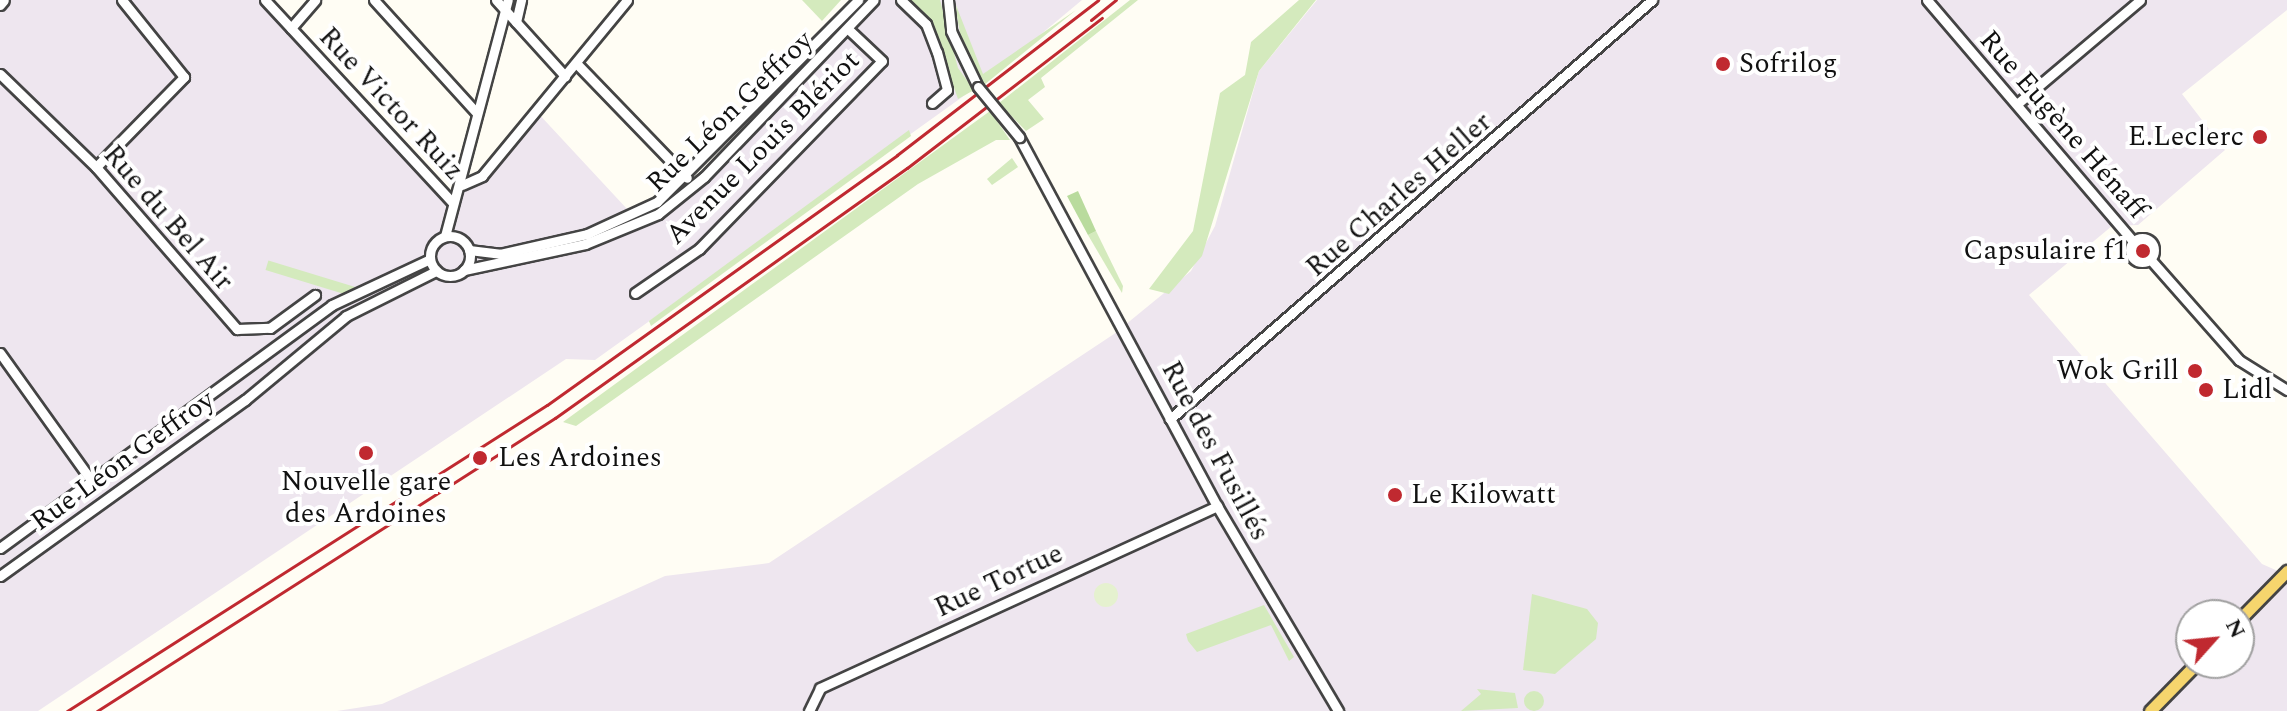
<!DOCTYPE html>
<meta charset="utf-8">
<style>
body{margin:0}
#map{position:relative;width:2287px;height:711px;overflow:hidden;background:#fffdf4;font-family:Spectral,serif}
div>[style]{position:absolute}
.industrial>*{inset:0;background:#eee6ef}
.green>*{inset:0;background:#d4eabd;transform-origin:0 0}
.round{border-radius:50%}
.forest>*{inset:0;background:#b9db9d}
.pitch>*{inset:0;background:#e5f1cf}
.roads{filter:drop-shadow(2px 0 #444) drop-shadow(-2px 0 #444) drop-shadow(0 2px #444) drop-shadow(0 -2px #444)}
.minor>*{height:9px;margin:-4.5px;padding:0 4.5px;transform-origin:4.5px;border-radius:4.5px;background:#fff}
.minor>.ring{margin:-4.5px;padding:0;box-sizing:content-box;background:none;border:9px solid #fff;border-radius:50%}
.major>*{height:11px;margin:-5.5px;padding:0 5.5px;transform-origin:5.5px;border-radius:5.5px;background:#f6d56d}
.rail>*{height:3px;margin:-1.5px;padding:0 1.5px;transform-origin:1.5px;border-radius:1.5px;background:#c02930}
.bridges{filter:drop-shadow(2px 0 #444) drop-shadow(-2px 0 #444) drop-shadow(0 2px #444) drop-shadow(0 -2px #444)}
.minor-bridge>*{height:9px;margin:-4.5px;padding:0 4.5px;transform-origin:4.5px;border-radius:4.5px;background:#fff}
.dots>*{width:22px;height:22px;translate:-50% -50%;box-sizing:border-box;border:4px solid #fff;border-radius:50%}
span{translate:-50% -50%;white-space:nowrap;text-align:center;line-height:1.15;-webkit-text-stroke:8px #fff;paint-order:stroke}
.poi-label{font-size:28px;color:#111}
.left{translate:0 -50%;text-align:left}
.right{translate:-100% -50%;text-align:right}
.street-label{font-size:28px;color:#111}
.north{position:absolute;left:2175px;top:599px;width:80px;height:80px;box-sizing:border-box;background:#fff;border:2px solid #a0a0a0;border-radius:50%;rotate:63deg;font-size:22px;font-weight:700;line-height:32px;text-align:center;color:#111}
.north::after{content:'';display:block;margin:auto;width:28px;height:36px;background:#c02930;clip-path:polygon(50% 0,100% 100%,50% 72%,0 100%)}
</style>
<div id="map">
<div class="industrial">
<i style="clip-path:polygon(6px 0,263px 0,446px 195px,482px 176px,536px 111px,641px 224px,683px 196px,870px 0,1082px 0,986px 80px,595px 360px,566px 359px,38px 711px,0 711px,0 7px)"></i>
<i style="clip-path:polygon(evenodd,1317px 0,2287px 0,2287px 10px,2182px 94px,2225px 150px,2138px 225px,2112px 226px,2029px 295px,2262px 564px,2287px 575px,2287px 711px,337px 711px,382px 704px,665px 576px,769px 563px,1114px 334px,1191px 271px,1215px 226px,1259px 71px,1317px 0,2191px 615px,2239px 615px,2239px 663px,2191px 663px,2191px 615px)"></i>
</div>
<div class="green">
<i style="clip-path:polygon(802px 0,841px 0,822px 21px)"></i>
<i style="clip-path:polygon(908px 0,940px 0,958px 68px,974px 90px,958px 99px,933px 28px)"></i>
<i style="clip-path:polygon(954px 0,983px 74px,1076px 10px,984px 85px,962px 44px)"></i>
<i style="clip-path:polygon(1130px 0,1138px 0,1041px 78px,1045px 87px,1028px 100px,1044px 119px,1026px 131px,999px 103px)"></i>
<i style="clip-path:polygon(1299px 0,1316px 0,1259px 71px,1202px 256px,1169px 294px,1149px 289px,1193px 231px,1220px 93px,1245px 75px,1251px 42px)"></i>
<i style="clip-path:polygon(990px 111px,1010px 140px,996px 140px,918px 184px,576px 426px,563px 422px)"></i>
<i style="clip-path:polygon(909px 130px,911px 136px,651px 326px,649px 321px)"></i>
<i style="clip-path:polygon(1012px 158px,1018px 167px,992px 185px,987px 179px)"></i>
<i style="clip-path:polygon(1096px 231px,1123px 286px,1122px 293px,1088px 235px)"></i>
<i style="left:365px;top:290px;width:10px;height:101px;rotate:107deg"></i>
<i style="clip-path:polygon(1532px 594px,1587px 609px,1598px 623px,1596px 639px,1555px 674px,1523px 670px)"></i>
<i style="clip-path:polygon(1264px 605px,1294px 657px,1289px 661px,1271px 625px,1197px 652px,1188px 641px,1186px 634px)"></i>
<i style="clip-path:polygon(1477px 689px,1515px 693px,1518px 708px,1461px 711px,1481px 694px)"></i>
<i class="round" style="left:1524px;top:691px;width:20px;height:20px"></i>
</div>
<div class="forest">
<i style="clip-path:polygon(1078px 191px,1096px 231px,1088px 235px,1067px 196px)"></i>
</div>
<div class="pitch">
<i class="round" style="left:1094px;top:583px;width:24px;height:24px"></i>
</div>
<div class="roads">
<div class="minor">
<i style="left:265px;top:0;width:277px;rotate:47.2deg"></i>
<i style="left:374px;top:0;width:153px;rotate:47.7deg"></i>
<i style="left:496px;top:0;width:103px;rotate:47.8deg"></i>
<i style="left:901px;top:0;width:35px;rotate:44deg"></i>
<i style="left:926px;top:24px;width:30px;rotate:69deg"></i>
<i style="left:937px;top:52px;width:39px;rotate:75deg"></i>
<i style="left:947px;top:90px;width:20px;rotate:139deg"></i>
<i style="left:948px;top:0;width:31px;rotate:84deg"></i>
<i style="left:951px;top:31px;width:62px;rotate:64.3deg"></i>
<i style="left:1927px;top:0;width:318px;rotate:49.5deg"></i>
<i style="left:0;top:5px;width:6px;rotate:-51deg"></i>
<i style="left:516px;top:22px;width:23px;rotate:-77deg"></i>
<i style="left:291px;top:28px;width:37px;rotate:-49deg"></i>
<i style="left:577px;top:64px;width:158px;rotate:46deg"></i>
<i style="left:0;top:74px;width:134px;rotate:44.1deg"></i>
<i style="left:96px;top:167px;width:215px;rotate:49deg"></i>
<i style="left:237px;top:329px;width:33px;rotate:-2deg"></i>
<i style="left:270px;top:328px;width:56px;rotate:-36.3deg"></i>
<i style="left:2017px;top:104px;width:161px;rotate:-40.2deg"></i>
<i style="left:1019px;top:137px;width:419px;rotate:61.8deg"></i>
<i style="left:1217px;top:506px;width:238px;rotate:59.4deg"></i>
<i style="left:96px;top:167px;width:126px;rotate:-45.6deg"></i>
<i style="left:184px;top:77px;width:99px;rotate:-128.8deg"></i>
<i style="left:462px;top:185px;width:22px;rotate:-24deg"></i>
<i style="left:482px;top:176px;width:228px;rotate:-50.5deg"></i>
<i style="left:445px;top:236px;width:244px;rotate:-75.1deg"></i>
<i class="ring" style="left:430px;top:236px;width:31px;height:31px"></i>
<i class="ring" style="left:2130px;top:238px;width:15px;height:15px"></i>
<i style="left:469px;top:250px;width:31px;rotate:7deg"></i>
<i style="left:500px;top:254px;width:89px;rotate:-12.9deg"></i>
<i style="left:587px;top:234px;width:77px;rotate:-24.6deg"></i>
<i style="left:657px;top:202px;width:285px;rotate:-45.1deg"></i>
<i style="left:2150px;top:259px;width:135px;rotate:48.6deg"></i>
<i style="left:2239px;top:360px;width:57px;rotate:32deg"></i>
<i style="left:464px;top:270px;width:124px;rotate:-12.1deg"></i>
<i style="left:585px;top:244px;width:79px;rotate:-22.3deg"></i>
<i style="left:658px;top:214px;width:59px;rotate:-38.8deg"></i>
<i style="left:704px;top:177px;width:245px;rotate:-46.2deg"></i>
<i style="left:635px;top:293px;width:78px;rotate:-34.5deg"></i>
<i style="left:699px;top:249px;width:262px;rotate:-45.8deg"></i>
<i style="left:882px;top:61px;width:47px;rotate:-136.7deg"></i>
<i style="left:0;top:353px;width:160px;rotate:54.4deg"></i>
<i style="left:1170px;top:419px;width:639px;rotate:-41deg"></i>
<i style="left:0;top:548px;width:411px;rotate:-36.2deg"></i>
<i style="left:332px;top:305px;width:108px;rotate:-25.1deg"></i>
<i style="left:0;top:576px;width:302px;rotate:-35.7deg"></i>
<i style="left:245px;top:400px;width:131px;rotate:-39.7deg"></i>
<i style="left:346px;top:316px;width:101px;rotate:-26.6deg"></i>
<i style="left:809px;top:711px;width:25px;rotate:-64deg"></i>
<i style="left:820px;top:688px;width:437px;rotate:-24.6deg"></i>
</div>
<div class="major">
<i style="left:2239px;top:620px;width:69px;rotate:-45.6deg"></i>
<i style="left:2150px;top:711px;width:67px;rotate:-45.6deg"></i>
</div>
</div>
<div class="rail">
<i style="left:1091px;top:20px;width:32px;rotate:-39deg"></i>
<i style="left:67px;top:711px;width:569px;rotate:-32.52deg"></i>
<i style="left:547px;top:405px;width:430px;rotate:-35.5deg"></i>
<i style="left:897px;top:155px;width:254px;rotate:-37.6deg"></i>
<i style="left:97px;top:711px;width:544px;rotate:-32.61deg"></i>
<i style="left:555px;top:418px;width:432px;rotate:-35.4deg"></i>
<i style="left:907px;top:168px;width:246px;rotate:-37.6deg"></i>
</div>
<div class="bridges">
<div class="minor-bridge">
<i style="left:978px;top:87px;width:65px;rotate:50.6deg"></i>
</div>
</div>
<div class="dots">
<i style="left:1723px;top:64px;background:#c02930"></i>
<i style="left:2260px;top:137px;background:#c02930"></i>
<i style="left:2143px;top:251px;background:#c02930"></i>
<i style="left:2195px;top:371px;background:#c02930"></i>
<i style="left:2206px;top:390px;background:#c02930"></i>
<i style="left:366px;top:453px;background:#c02930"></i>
<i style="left:480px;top:458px;background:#c02930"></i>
<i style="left:1395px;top:495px;background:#c02930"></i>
</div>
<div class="poi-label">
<span class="left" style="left:1739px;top:64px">Sofrilog</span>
<span class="right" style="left:2244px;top:137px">E.Leclerc</span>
<span class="right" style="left:2127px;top:251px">Capsulaire f1</span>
<span class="right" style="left:2179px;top:371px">Wok Grill</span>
<span class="left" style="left:2222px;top:390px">Lidl</span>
<span class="left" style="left:498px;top:458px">Les Ardoines</span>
<span style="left:366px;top:498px">Nouvelle gare<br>des Ardoines</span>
<span class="left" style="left:1411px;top:495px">Le Kilowatt</span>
</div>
<div class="street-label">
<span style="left:391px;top:104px;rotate:47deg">Rue Victor Ruiz</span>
<span style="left:730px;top:112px;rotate:-44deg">Rue Léon Geffroy</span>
<span style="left:2063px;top:125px;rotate:49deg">Rue Eugène Hénaff</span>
<span style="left:763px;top:148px;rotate:-45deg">Avenue Louis Blériot</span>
<span style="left:1399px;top:195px;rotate:-41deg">Rue Charles Heller</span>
<span style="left:168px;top:218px;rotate:49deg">Rue du Bel Air</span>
<span style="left:1215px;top:451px;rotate:62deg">Rue des Fusillés</span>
<span style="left:123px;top:461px;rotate:-36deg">Rue Léon Geffroy</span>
<span style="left:999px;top:581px;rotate:-25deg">Rue Tortue</span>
</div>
<div class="north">N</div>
</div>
